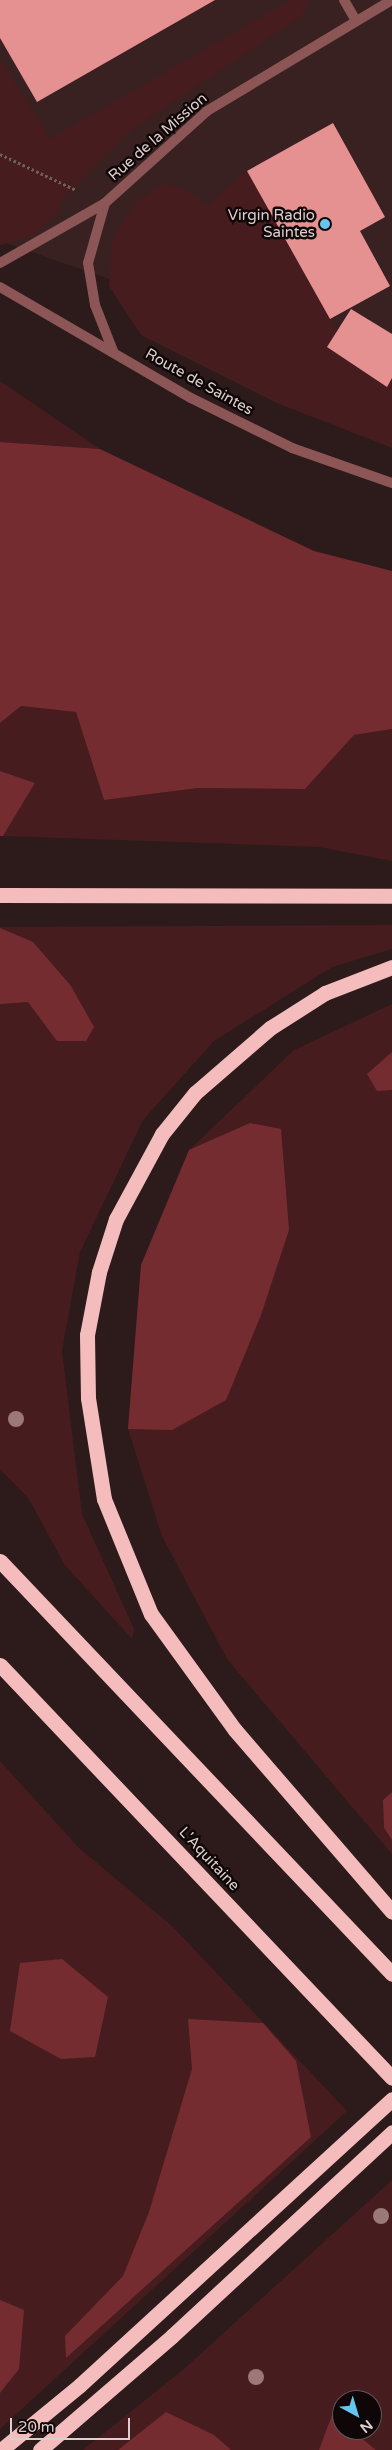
<!DOCTYPE html>
<style>
body{margin:0}
#map{position:relative;width:392px;height:2450px;overflow:hidden;background:#2d1a1a;font-family:"Varela Round",sans-serif}
div>[style]{position:absolute}
.built>*{inset:0;background:#3a2121}
.green>*{inset:0;background:#471c1e}
.forest>*{inset:0;background:#752c31}
.building>*{inset:0;background:#e59091}
.path>*{height:3px;margin-top:-1.5px;transform-origin:0;background:repeating-linear-gradient(90deg,#705f5f 0 2.5px,transparent 0 5px)}
.minor>*{height:10px;margin:-5px;padding:0 5px;transform-origin:5px;border-radius:5px;background:#8c5556}
.tertiary>*{height:10px;margin:-5px;padding:0 5px;transform-origin:5px;border-radius:5px;background:#8c5556}
.motorway>*{height:15px;margin:-7.5px;padding:0 7.5px;transform-origin:7.5px;border-radius:7.5px;background:#f4bcbc}
.trees>*{width:16px;height:16px;margin:-8px;border-radius:50%;background:#9b7979}
.dots>*{width:14px;height:14px;translate:-50% -50%;box-sizing:border-box;border:2px solid #0f0707;border-radius:50%}
span{translate:-50% -50%;white-space:nowrap;text-align:center;line-height:1.15;-webkit-text-stroke:5px #0f0707;paint-order:stroke}
.street-label{font-size:15px;color:#ddcfcf}
.poi-label{font-size:15px;color:#ddcfcf}
.right{translate:-100% -50%;text-align:right}
.north{position:absolute;left:332px;top:2390px;width:50px;height:50px;box-sizing:border-box;background:#0f0707;border:1px solid #615757;border-radius:50%;rotate:141deg;font-size:14px;font-weight:700;line-height:20px;text-align:center;color:#ddcfcf}
.north::after{content:'';display:block;margin:auto;width:18px;height:22px;background:#65c5ee;clip-path:polygon(50% 0,100% 100%,50% 72%,0 100%)}
.scale{position:absolute;left:10px;top:2418px;width:120px;height:22px;box-sizing:border-box;border:2px solid #ddcfcf;border-top:0;padding-left:6px;font-size:15px;line-height:18px;white-space:nowrap;color:#ddcfcf;-webkit-text-stroke:4px #0f0707;paint-order:stroke}
</style>
<div id="map">
<div class="built">
<i style="clip-path:polygon(0 0,392px 0,392px 413px,170px 300px,0 241px)"></i>
</div>
<div class="green">
<i style="clip-path:polygon(291px 0,309px 0,301px 16px,131px 130px,62px 199px,57px 212px,33px 236px,0 245px,0 59px,50px 139px)"></i>
<i style="clip-path:polygon(247px 171px,337px 331px,327px 347px,386px 387px,392px 378px,392px 448px,277px 403px,141px 335px,109px 286px,112px 240px,136px 201px,164px 184px,180px 187px,208px 206px)"></i>
<i style="clip-path:polygon(0 381px,100px 449px,0 442px)"></i>
<i style="clip-path:polygon(21px 706px,76px 712px,104px 800px,198px 788px,305px 789px,354px 735px,392px 729px,392px 861px,319px 847px,3px 836px,35px 783px,0 771px,0 723px)"></i>
<i style="clip-path:polygon(392px 925px,392px 949px,332px 967px,214px 1041px,143px 1120px,80px 1252px,62px 1351px,82px 1514px,134px 1629px,132px 1639px,64px 1564px,29px 1499px,0 1469px,0 927px)"></i>
<i style="clip-path:polygon(392px 1004px,392px 1792px,383px 1800px,384px 1828px,392px 1840px,392px 1854px,227px 1659px,162px 1536px,128px 1429px,141px 1265px,189px 1150px,294px 1050px)"></i>
<i style="clip-path:polygon(0 1761px,79px 1848px,172px 1926px,347px 2111px,0 2429px)"></i>
<i style="clip-path:polygon(evenodd,392px 2180px,392px 2450px,83px 2450px,184px 2369px,392px 2180px,342px 2400px,372px 2400px,372px 2430px,342px 2430px,342px 2400px)"></i>
</div>
<div class="forest">
<i style="clip-path:polygon(0 442px,100px 449px,314px 551px,392px 571px,392px 729px,354px 735px,305px 789px,198px 788px,104px 800px,76px 712px,21px 706px,0 723px)"></i>
<i style="clip-path:polygon(0 771px,35px 783px,3px 836px,0 836px)"></i>
<i style="clip-path:polygon(0 928px,33px 942px,71px 986px,94px 1027px,86px 1041px,57px 1041px,28px 1002px,0 1004px)"></i>
<i style="clip-path:polygon(392px 1052px,392px 1090px,377px 1091px,367px 1074px)"></i>
<i style="clip-path:polygon(250px 1123px,281px 1129px,289px 1230px,261px 1315px,226px 1400px,172px 1430px,128px 1429px,141px 1265px,189px 1150px)"></i>
<i style="clip-path:polygon(392px 1792px,392px 1840px,384px 1828px,383px 1800px)"></i>
<i style="clip-path:polygon(62px 1959px,108px 1997px,95px 2057px,61px 2059px,10px 2031px,20px 1963px)"></i>
<i style="clip-path:polygon(188px 2019px,263px 2023px,296px 2061px,311px 2137px,66px 2358px,65px 2336px,123px 2276px,149px 2212px,192px 2069px)"></i>
<i style="clip-path:polygon(0 2300px,24px 2310px,19px 2369px,0 2393px)"></i>
<i style="clip-path:polygon(166px 2412px,214px 2435px,231px 2450px,118px 2450px)"></i>
<i style="clip-path:polygon(332px 2415px,342px 2423px,342px 2430px,351px 2430px,376px 2450px,319px 2450px)"></i>
</div>
<div class="building">
<i style="clip-path:polygon(0 0,215px 0,37px 102px,0 38px)"></i>
<i style="clip-path:polygon(333px 123px,385px 217px,360px 231px,390px 286px,330px 319px,247px 171px)"></i>
<i style="clip-path:polygon(351px 309px,392px 334px,392px 378px,387px 387px,327px 347px)"></i>
</div>
<div class="path">
<i style="left:0;top:154px;width:84px;rotate:25.3deg"></i>
</div>
<div class="minor">
<i style="left:344px;top:0;width:24px;rotate:60deg"></i>
<i style="left:105px;top:203px;width:62px;rotate:105.8deg"></i>
<i style="left:88px;top:263px;width:43px;rotate:80.5deg"></i>
<i style="left:95px;top:305px;width:49px;rotate:68.6deg"></i>
<i style="left:0;top:263px;width:121px;rotate:-29.7deg"></i>
<i style="left:105px;top:203px;width:137px;rotate:-42deg"></i>
<i style="left:207px;top:111px;width:216px;rotate:-31deg"></i>
</div>
<div class="tertiary">
<i style="left:0;top:287px;width:221px;rotate:30.2deg"></i>
<i style="left:191px;top:398px;width:113px;rotate:26.3deg"></i>
<i style="left:292px;top:448px;width:106px;rotate:19.3deg"></i>
</div>
<div class="motorway">
<i style="left:0;top:895px;width:392px;rotate:0.1deg"></i>
<i style="left:392px;top:967px;width:72px;rotate:158.8deg"></i>
<i style="left:325px;top:993px;width:65px;rotate:147.5deg"></i>
<i style="left:270px;top:1028px;width:99px;rotate:139.1deg"></i>
<i style="left:195px;top:1093px;width:53px;rotate:128.8deg"></i>
<i style="left:162px;top:1134px;width:97px;rotate:118.4deg"></i>
<i style="left:116px;top:1219px;width:56px;rotate:107.8deg"></i>
<i style="left:99px;top:1272px;width:64px;rotate:100.8deg"></i>
<i style="left:87px;top:1335px;width:63px;rotate:89.1deg"></i>
<i style="left:88px;top:1398px;width:102px;rotate:81deg"></i>
<i style="left:104px;top:1499px;width:124px;rotate:67.8deg"></i>
<i style="left:151px;top:1614px;width:143px;rotate:54.1deg"></i>
<i style="left:235px;top:1730px;width:240px;rotate:49.2deg"></i>
<i style="left:0;top:1561px;width:569px;rotate:46.49deg"></i>
<i style="left:0;top:1665px;width:569px;rotate:46.49deg"></i>
<i style="left:1px;top:2450px;width:102px;rotate:-39.4deg"></i>
<i style="left:80px;top:2385px;width:423px;rotate:-42.5deg"></i>
<i style="left:40px;top:2450px;width:174px;rotate:-40.8deg"></i>
<i style="left:172px;top:2336px;width:300px;rotate:-42.8deg"></i>
</div>
<div class="trees">
<i style="left:16px;top:1419px"></i>
<i style="left:381px;top:2216px"></i>
<i style="left:256px;top:2377px"></i>
</div>
<div class="dots">
<i style="left:325px;top:224px;background:#65c5ee"></i>
</div>
<div class="street-label">
<span style="left:158px;top:137px;rotate:-41deg">Rue de la Mission</span>
<span style="left:199px;top:382px;rotate:29deg">Route de Saintes</span>
<span style="left:209px;top:1859px;rotate:47deg">L'Aquitaine</span>
</div>
<div class="poi-label">
<span class="right" style="left:315px;top:224px">Virgin Radio<br>Saintes</span>
</div>
<div class="north">N</div>
<div class="scale">20 m</div>
</div>
